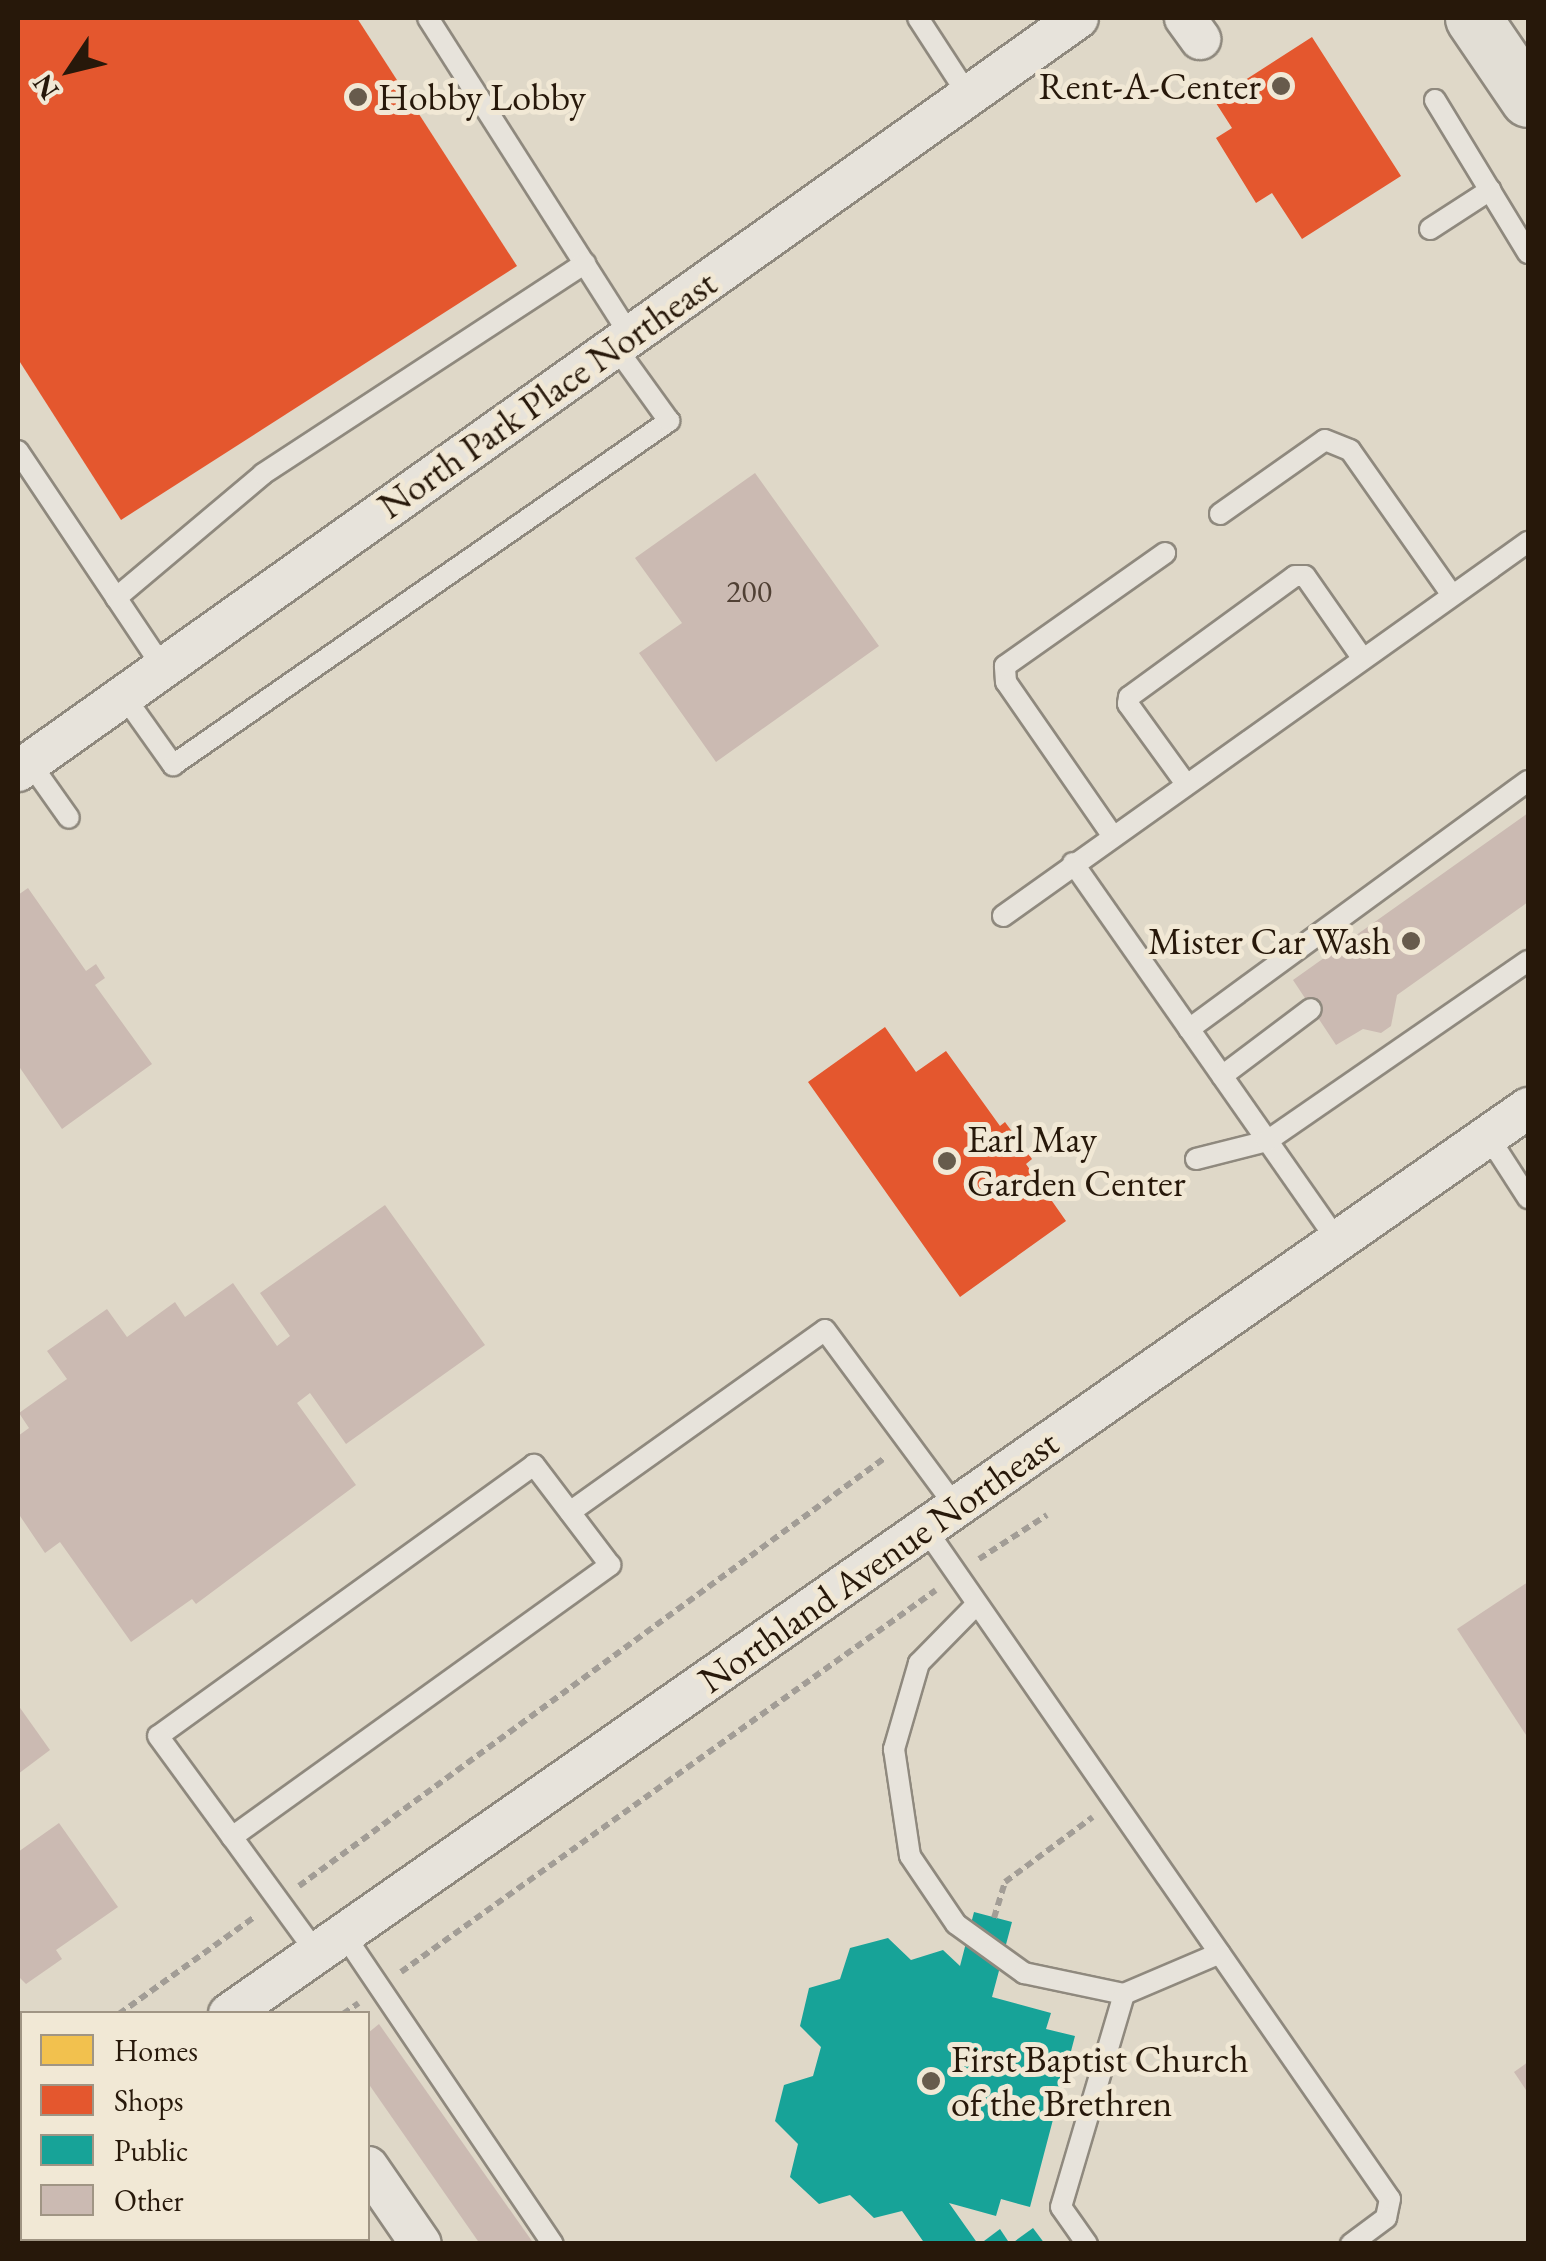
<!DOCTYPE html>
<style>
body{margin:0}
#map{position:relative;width:1546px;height:2261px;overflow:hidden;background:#dfd8c8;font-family:"EB Garamond",serif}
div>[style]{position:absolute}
.homes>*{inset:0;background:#f2c14e}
.shops>*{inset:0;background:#e4572e}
.public>*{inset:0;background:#17a398}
.building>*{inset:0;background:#cbbab2}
.path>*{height:6px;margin-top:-3px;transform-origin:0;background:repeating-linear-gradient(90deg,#a29d96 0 8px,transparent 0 13px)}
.roads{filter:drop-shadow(2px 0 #8f897e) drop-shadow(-2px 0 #8f897e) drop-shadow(0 2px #8f897e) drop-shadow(0 -2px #8f897e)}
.service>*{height:20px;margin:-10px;padding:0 10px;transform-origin:10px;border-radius:10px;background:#e7e3db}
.minor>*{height:40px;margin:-20px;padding:0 20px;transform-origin:20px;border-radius:20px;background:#e7e3db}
.trunk>*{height:55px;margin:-27.5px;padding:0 27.5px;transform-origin:27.5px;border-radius:27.5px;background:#e2ded5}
.dots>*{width:28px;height:28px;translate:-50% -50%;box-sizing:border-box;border:5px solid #f1e8d5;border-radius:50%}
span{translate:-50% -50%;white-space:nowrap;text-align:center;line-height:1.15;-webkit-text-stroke:10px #f1e8d5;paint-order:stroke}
.number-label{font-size:32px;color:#504034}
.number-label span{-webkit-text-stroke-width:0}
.poi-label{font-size:38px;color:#27180a}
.right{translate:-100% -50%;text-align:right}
.left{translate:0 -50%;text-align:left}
.street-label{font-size:38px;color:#27180a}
.frame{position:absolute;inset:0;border:20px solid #27180a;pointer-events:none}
.legend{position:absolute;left:20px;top:2011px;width:350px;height:230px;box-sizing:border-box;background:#f1e8d5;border:2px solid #a09584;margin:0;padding:12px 18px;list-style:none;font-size:30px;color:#27180a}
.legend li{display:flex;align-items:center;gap:20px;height:50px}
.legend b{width:50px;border:2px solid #a09584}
.north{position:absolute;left:20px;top:20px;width:100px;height:100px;-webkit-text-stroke:8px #f1e8d5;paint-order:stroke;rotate:235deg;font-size:28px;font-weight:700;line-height:40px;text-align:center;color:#27180a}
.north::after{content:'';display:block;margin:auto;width:35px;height:45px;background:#27180a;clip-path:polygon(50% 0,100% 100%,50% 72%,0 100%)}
</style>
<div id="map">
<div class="homes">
<i style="clip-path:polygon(74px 2238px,286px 2238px,67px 2244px)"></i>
</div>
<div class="shops">
<i style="clip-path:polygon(18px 18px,357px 18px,517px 266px,121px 520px,18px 359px)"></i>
<i style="clip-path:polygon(1312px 37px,1401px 176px,1302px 239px,1272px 193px,1256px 203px,1216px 138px,1232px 128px,1214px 100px)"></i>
<i style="clip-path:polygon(885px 1027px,916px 1072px,946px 1051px,1000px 1126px,1005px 1122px,1032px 1159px,1026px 1164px,1066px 1221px,960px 1297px,808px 1082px)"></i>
</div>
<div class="public">
<i style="clip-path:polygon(974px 1912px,1012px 1922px,992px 1997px,1051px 2013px,1046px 2029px,1075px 2036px,1030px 2207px,1001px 2199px,996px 2216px,949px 2203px,978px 2244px,925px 2244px,902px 2211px,874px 2218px,850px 2195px,819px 2204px,790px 2177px,798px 2144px,775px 2121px,784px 2085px,813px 2076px,821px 2047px,800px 2026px,809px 1988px,840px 1979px,850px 1948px,888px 1938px,911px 1960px,943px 1950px,960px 1966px)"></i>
<i style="clip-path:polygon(1033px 2228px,1045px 2244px,1011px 2244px)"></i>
<i style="clip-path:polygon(1000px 2229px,1010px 2244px,980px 2244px)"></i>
</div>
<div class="building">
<i style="clip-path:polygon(755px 473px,879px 646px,716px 762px,639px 653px,682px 623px,635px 558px)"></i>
<i style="clip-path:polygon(1528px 813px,1528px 902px,1397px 995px,1391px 1026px,1381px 1033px,1363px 1029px,1336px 1045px,1293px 980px)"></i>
<i style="clip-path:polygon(28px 888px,86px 971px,96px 964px,105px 978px,95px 985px,152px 1064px,62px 1129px,18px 1065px,18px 895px)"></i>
<i style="clip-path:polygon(385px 1205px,485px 1345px,346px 1444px,310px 1393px,297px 1403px,356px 1485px,196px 1604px,192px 1599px,131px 1642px,60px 1542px,45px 1553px,18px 1513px,18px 1436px,29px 1428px,19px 1413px,67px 1379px,47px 1351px,107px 1309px,127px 1337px,175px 1302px,185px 1317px,233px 1283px,277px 1346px,290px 1336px,260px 1293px)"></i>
<i style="clip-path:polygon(1528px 1582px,1528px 1738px,1457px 1629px)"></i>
<i style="clip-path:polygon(18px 1705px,50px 1750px,18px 1774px)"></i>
<i style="clip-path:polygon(59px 1823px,118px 1907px,56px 1950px,62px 1959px,26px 1984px,18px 1976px,18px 1852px)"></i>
<i style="clip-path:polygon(379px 2024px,534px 2244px,480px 2244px,368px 2083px,368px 2033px)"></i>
<i style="clip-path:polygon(1528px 2062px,1528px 2093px,1514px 2072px)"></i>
</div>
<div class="path">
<i style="left:979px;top:1559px;width:81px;rotate:-32.9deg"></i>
<i style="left:299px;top:1886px;width:727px;rotate:-36.16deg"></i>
<i style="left:994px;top:1918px;width:38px;rotate:-73deg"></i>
<i style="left:1005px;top:1882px;width:109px;rotate:-36.5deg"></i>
<i style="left:401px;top:1972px;width:657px;rotate:-35.53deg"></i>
<i style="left:119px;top:2014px;width:168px;rotate:-35.6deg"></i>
<i style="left:343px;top:2014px;width:19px;rotate:-35deg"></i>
<i style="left:18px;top:2085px;width:6px;rotate:-45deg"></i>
<i style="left:18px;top:2244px;width:9px;rotate:-41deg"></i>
</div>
<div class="roads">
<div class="service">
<i style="left:428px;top:18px;width:376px;rotate:57.5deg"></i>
<i style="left:918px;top:18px;width:92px;rotate:57deg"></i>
<i style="left:1435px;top:100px;width:179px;rotate:58.7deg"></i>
<i style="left:1430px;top:229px;width:72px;rotate:-33deg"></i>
<i style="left:18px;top:451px;width:261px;rotate:56.2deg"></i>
<i style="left:1220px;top:514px;width:128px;rotate:-35.2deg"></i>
<i style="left:1325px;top:440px;width:27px;rotate:22deg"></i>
<i style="left:1350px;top:450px;width:177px;rotate:54.9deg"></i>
<i style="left:116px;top:598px;width:192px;rotate:-40.1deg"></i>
<i style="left:263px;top:474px;width:385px;rotate:-33.2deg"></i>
<i style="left:124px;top:696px;width:85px;rotate:54.6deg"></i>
<i style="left:173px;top:765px;width:604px;rotate:-34.74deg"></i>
<i style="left:669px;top:421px;width:92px;rotate:-125.8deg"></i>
<i style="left:30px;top:763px;width:67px;rotate:54.7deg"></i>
<i style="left:1186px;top:784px;width:99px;rotate:-125.9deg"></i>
<i style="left:1128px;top:704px;width:7px;rotate:-82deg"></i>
<i style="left:1129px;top:697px;width:205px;rotate:-36.1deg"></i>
<i style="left:1295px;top:576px;width:10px"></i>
<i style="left:1305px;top:576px;width:101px;rotate:55.1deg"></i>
<i style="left:1112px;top:835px;width:186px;rotate:-124.7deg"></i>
<i style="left:1006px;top:682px;width:16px;rotate:-94deg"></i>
<i style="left:1005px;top:666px;width:196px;rotate:-35.2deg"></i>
<i style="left:1073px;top:863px;width:462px;rotate:55deg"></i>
<i style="left:1003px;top:916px;width:645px;rotate:-35.47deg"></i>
<i style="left:1189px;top:1029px;width:420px;rotate:-36.2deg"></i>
<i style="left:1222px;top:1076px;width:111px;rotate:-37deg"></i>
<i style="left:1488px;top:1136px;width:74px;rotate:57.2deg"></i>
<i style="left:1196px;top:1159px;width:73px;rotate:-14.2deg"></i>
<i style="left:1267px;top:1141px;width:317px;rotate:-34.6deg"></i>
<i style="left:570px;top:1512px;width:313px;rotate:-35.5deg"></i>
<i style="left:825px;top:1330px;width:220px;rotate:53.5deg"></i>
<i style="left:925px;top:1528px;width:816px;rotate:55.28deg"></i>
<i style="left:1390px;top:2199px;width:19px;rotate:102deg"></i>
<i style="left:1386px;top:2218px;width:44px;rotate:143.4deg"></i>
<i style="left:977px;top:1604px;width:83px;rotate:134.5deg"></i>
<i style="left:919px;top:1663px;width:90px;rotate:106.2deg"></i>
<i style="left:894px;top:1749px;width:108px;rotate:81.5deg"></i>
<i style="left:910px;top:1856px;width:82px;rotate:55.9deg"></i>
<i style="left:956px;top:1924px;width:84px;rotate:35.8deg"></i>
<i style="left:1024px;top:1973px;width:102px;rotate:11.9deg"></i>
<i style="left:1124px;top:1994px;width:104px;rotate:-23.1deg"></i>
<i style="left:232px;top:1837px;width:466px;rotate:-35.7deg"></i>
<i style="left:610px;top:1565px;width:126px;rotate:-127.2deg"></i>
<i style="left:534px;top:1465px;width:463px;rotate:144.2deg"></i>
<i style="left:158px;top:1736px;width:125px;rotate:53.8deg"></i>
<i style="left:232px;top:1837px;width:142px;rotate:53.9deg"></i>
<i style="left:343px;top:1933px;width:375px;rotate:56deg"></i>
<i style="left:1087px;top:2244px;width:45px;rotate:-125.1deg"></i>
<i style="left:1061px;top:2207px;width:222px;rotate:-73.5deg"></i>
</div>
<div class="minor">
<i style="left:1185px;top:18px;width:26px;rotate:54deg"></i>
<i style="left:18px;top:771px;width:1300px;rotate:-35.39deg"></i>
<i style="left:229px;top:2014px;width:1584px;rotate:-34.89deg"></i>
<i style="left:18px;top:2165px;width:6px;rotate:-45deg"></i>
<i style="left:368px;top:2167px;width:93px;rotate:55.5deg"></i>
</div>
<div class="trunk">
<i style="left:1473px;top:18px;width:98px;rotate:55.8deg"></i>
</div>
</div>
<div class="dots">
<i style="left:1281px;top:86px;background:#675b4c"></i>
<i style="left:358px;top:97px;background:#675b4c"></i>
<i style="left:1411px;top:941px;background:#675b4c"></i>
<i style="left:947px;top:1161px;background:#675b4c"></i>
<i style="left:931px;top:2081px;background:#675b4c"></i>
</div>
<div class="number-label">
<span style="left:749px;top:591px">200</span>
</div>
<div class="poi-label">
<span class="right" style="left:1261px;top:86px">Rent-A-Center</span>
<span class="left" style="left:378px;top:97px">Hobby Lobby</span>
<span class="right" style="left:1391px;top:941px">Mister Car Wash</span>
<span class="left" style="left:967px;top:1161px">Earl May<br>Garden Center</span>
<span class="left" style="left:951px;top:2081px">First Baptist Church<br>of the Brethren</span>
</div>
<div class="street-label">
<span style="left:547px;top:394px;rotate:-35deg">North Park Place Northeast</span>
<span style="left:878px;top:1561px;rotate:-35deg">Northland Avenue Northeast</span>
</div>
<div class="frame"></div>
<ul class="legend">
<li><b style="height:28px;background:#f2c14e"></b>Homes</li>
<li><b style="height:28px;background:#e4572e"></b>Shops</li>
<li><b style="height:28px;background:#17a398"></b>Public</li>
<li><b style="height:28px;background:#cbbab2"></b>Other</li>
</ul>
<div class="north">N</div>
</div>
